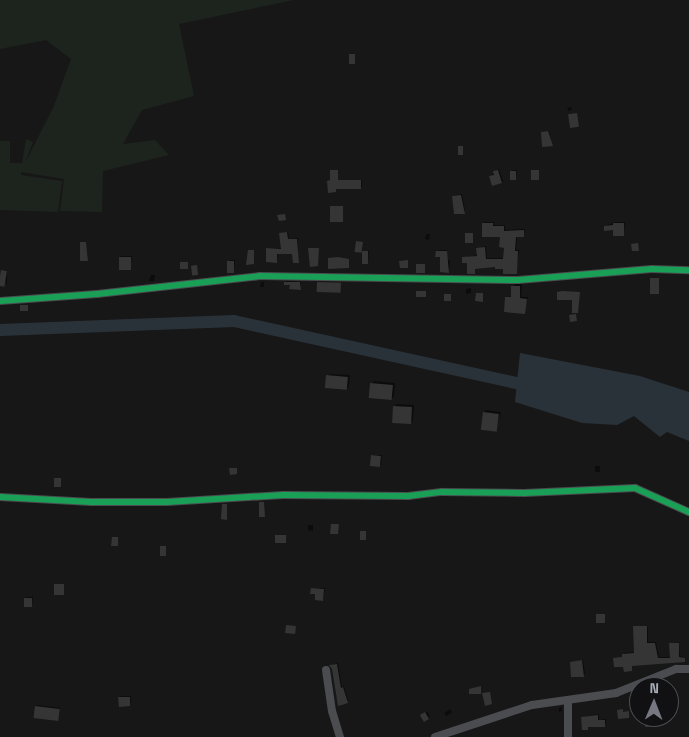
<!DOCTYPE html>
<style>
body{margin:0}
#map{position:relative;width:689px;height:737px;overflow:hidden;background:#171717;font-family:"Space Grotesk",sans-serif}
div>[style]{position:absolute}
.green>*{inset:0;background:#1d241e}
.water>*{inset:0;background:#2a3239}
.shadow>*{inset:0;background:#0007;transform-origin:0 0}
.river>*{height:12px;margin:-6px;padding:0 6px;transform-origin:6px;border-radius:6px;background:#2a3239}
.building>*{inset:0;background:#353536;transform-origin:0 0}
.street>*{height:8px;margin:-4px;padding:0 4px;transform-origin:4px;border-radius:4px;background:#4b4c50}
.cycleway>*{height:6px;margin:-3px;padding:0 3px;transform-origin:3px;border-radius:3px;background:#1a9f57}
span{translate:-50% -50%;white-space:nowrap;text-align:center;line-height:1.15;-webkit-text-stroke:5px #111113;paint-order:stroke}
.north{position:absolute;left:629px;top:677px;width:50px;height:50px;box-sizing:border-box;background:#111113;border:1px solid #4d4f55;border-radius:50%;rotate:1deg;font-size:14px;font-weight:700;line-height:20px;text-align:center;color:#a8adb8}
.north::after{content:'';display:block;margin:auto;width:18px;height:22px;background:#757880;clip-path:polygon(50% 0,100% 100%,50% 72%,0 100%)}
</style>
<div id="map">
<div class="green">
<i style="clip-path:polygon(0 0,294px 0,179px 24px,194px 96px,142px 110px,123px 144px,155px 140px,169px 155px,103px 171px,102px 212px,60px 211px,64px 179px,21px 172px,21px 175px,62px 181px,58px 212px,0 210px,0 141px,10px 141px,10px 163px,22px 163px,26px 139px,33px 142px,25px 163px,54px 106px,71px 59px,46px 40px,0 49px)"></i>
</div>
<div class="water">
<i style="clip-path:polygon(520px 353px,640px 376px,689px 392px,689px 441px,667px 432px,660px 437px,634px 416px,617px 425px,582px 423px,515px 402px)"></i>
</div>
<div class="shadow">
<i style="left:571px;top:107px;width:3px;height:4px;rotate:72deg"></i>
<i style="clip-path:polygon(544px 131px,549px 131px,552px 145px,543px 132px)"></i>
<i style="clip-path:polygon(499px 169px,503px 181px,502px 182px,490px 177px)"></i>
<i style="clip-path:polygon(333px 170px,338px 170px,338px 180px,362px 180px,362px 187px,337px 188px,336px 191px,328px 181px,331px 180px)"></i>
<i style="clip-path:polygon(513px 170px,517px 170px,516px 179px,512px 171px)"></i>
<i style="clip-path:polygon(462px 194px,465px 211px,464px 213px,453px 196px)"></i>
<i style="clip-path:polygon(485px 222px,494px 222px,494px 225px,505px 225px,505px 230px,525px 229px,524px 235px,517px 236px,516px 250px,519px 250px,516px 273px,496px 265px,476px 268px,474px 272px,463px 258px,478px 255px,478px 249px,486px 246px,487px 258px,505px 258px,505px 246px,501px 236px,483px 223px)"></i>
<i style="clip-path:polygon(615px 222px,625px 222px,624px 235px,605px 226px)"></i>
<i style="clip-path:polygon(288px 232px,289px 239px,298px 238px,298px 262px,293px 253px,278px 253px,277px 261px,267px 249px,282px 248px,280px 234px)"></i>
<i style="clip-path:polygon(426px 234px,430px 234px,429px 240px,425px 239px)"></i>
<i style="clip-path:polygon(81px 242px,86px 242px,88px 259px)"></i>
<i style="clip-path:polygon(438px 250px,447px 250px,447px 260px,450px 261px,449px 271px,441px 271px,441px 256px)"></i>
<i style="clip-path:polygon(364px 251px,369px 251px,368px 263px,363px 252px)"></i>
<i style="clip-path:polygon(121px 256px,132px 256px,130px 269px,120px 258px)"></i>
<i style="clip-path:polygon(230px 260px,235px 260px,234px 271px,228px 262px)"></i>
<i style="clip-path:polygon(3px 270px,7px 270px,7px 285px,2px 271px)"></i>
<i style="clip-path:polygon(151px 275px,155px 275px,154px 281px,149px 281px)"></i>
<i style="clip-path:polygon(653px 278px,659px 278px,659px 293px,651px 279px)"></i>
<i style="clip-path:polygon(287px 281px,301px 282px,301px 287px,286px 282px)"></i>
<i style="clip-path:polygon(261px 282px,264px 282px,264px 287px,260px 287px)"></i>
<i style="clip-path:polygon(515px 284px,522px 284px,521px 297px,528px 297px,524px 312px,507px 297px,512px 296px)"></i>
<i style="clip-path:polygon(471px 288px,471px 293px,466px 294px,466px 289px)"></i>
<i style="clip-path:polygon(330px 374px,350px 375px,349px 386px,347px 389px,328px 376px)"></i>
<i style="clip-path:polygon(374px 381px,395px 383px,394px 397px,391px 399px,372px 384px)"></i>
<i style="clip-path:polygon(397px 404px,414px 405px,413px 420px,411px 423px,395px 406px)"></i>
<i style="clip-path:polygon(486px 410px,501px 412px,495px 432px,484px 412px)"></i>
<i style="clip-path:polygon(373px 455px,382px 455px,381px 465px,372px 456px)"></i>
<i style="left:595px;top:466px;width:5px;height:6px"></i>
<i style="clip-path:polygon(308px 525px,313px 525px,313px 531px,308px 530px)"></i>
<i style="clip-path:polygon(313px 588px,325px 588px,323px 600px,312px 589px)"></i>
<i style="clip-path:polygon(26px 597px,33px 597px,32px 605px,25px 598px)"></i>
<i style="clip-path:polygon(635px 626px,648px 626px,648px 642px,656px 642px,659px 657px,671px 657px,671px 644px,679px 642px,680px 656px,686px 659px,632px 665px,632px 670px,624px 665px,615px 659px,624px 657px,624px 653px,636px 652px)"></i>
<i style="clip-path:polygon(583px 660px,585px 674px,572px 676px,572px 662px)"></i>
<i style="clip-path:polygon(338px 663px,342px 687px,344px 686px,348px 701px,347px 702px,330px 665px)"></i>
<i style="clip-path:polygon(120px 696px,131px 696px,131px 703px,119px 698px)"></i>
<i style="clip-path:polygon(37px 705px,60px 708px,59px 718px,58px 720px,36px 706px)"></i>
<i style="clip-path:polygon(562px 707px,562px 711px,559px 712px,559px 708px)"></i>
<i style="left:450px;top:709px;width:4px;height:7px;rotate:56deg"></i>
<i style="clip-path:polygon(427px 711px,430px 717px,424px 720px,423px 714px)"></i>
<i style="clip-path:polygon(599px 714px,599px 720px,606px 719px,606px 724px,589px 726px,588px 729px,582px 717px)"></i>
</div>
<div class="river">
<i style="left:0;top:330px;width:234px;rotate:-2.2deg"></i>
<i style="left:234px;top:321px;width:306px;rotate:12.4deg"></i>
</div>
<div class="building">
<i style="left:349px;top:54px;width:6px;height:10px"></i>
<i style="left:577px;top:113px;width:14px;height:9px;rotate:82deg"></i>
<i style="clip-path:polygon(548px 131px,553px 146px,542px 147px,541px 132px)"></i>
<i style="left:458px;top:146px;width:5px;height:9px"></i>
<i style="clip-path:polygon(330px 170px,338px 170px,338px 180px,361px 180px,361px 189px,336px 189px,336px 192px,328px 193px,327px 181px,330px 180px)"></i>
<i style="clip-path:polygon(498px 170px,502px 183px,492px 186px,489px 176px,494px 175px,493px 171px)"></i>
<i style="left:539px;top:170px;width:10px;height:8px;rotate:90deg"></i>
<i style="left:510px;top:171px;width:6px;height:9px"></i>
<i style="clip-path:polygon(461px 195px,465px 214px,454px 214px,452px 196px)"></i>
<i style="left:330px;top:206px;width:13px;height:16px"></i>
<i style="clip-path:polygon(285px 214px,286px 220px,279px 221px,277px 215px)"></i>
<i style="clip-path:polygon(482px 223px,493px 223px,493px 226px,504px 226px,504px 231px,524px 230px,524px 237px,516px 237px,515px 251px,518px 251px,517px 274px,503px 274px,503px 269px,495px 269px,495px 267px,475px 269px,475px 274px,467px 274px,467px 263px,462px 263px,462px 257px,477px 256px,476px 248px,485px 247px,486px 259px,503px 259px,504px 248px,499px 247px,500px 237px,482px 237px)"></i>
<i style="clip-path:polygon(613px 223px,624px 223px,624px 236px,613px 236px,613px 230px,604px 231px,604px 226px,613px 225px)"></i>
<i style="clip-path:polygon(287px 232px,288px 239px,297px 239px,299px 263px,293px 263px,292px 254px,277px 254px,277px 263px,266px 262px,266px 248px,281px 249px,279px 233px)"></i>
<i style="left:465px;top:233px;width:8px;height:10px"></i>
<i style="left:356px;top:241px;width:7px;height:11px;rotate:8deg"></i>
<i style="clip-path:polygon(80px 242px,86px 242px,88px 261px,80px 261px)"></i>
<i style="clip-path:polygon(638px 243px,639px 251px,632px 251px,631px 244px)"></i>
<i style="clip-path:polygon(308px 248px,319px 248px,318px 266px,310px 267px)"></i>
<i style="clip-path:polygon(248px 250px,254px 250px,254px 264px,246px 265px)"></i>
<i style="left:368px;top:251px;width:13px;height:6px;rotate:90deg"></i>
<i style="clip-path:polygon(436px 251px,447px 251px,449px 273px,440px 272px,440px 257px,435px 257px)"></i>
<i style="left:119px;top:257px;width:12px;height:13px"></i>
<i style="clip-path:polygon(338px 257px,349px 259px,349px 268px,328px 269px,328px 258px)"></i>
<i style="clip-path:polygon(408px 260px,408px 268px,400px 268px,399px 261px)"></i>
<i style="left:227px;top:261px;width:7px;height:12px"></i>
<i style="left:180px;top:262px;width:8px;height:7px"></i>
<i style="left:416px;top:264px;width:9px;height:9px"></i>
<i style="left:197px;top:265px;width:10px;height:6px;rotate:84deg"></i>
<i style="left:1px;top:270px;width:6px;height:16px;rotate:9deg"></i>
<i style="left:659px;top:278px;width:16px;height:9px;rotate:90deg"></i>
<i style="clip-path:polygon(284px 282px,300px 282px,301px 290px,289px 289px,290px 285px,284px 285px)"></i>
<i style="left:317px;top:282px;width:24px;height:10px;rotate:2deg"></i>
<i style="clip-path:polygon(511px 286px,520px 286px,520px 298px,527px 299px,525px 314px,504px 312px,505px 297px,511px 297px)"></i>
<i style="left:416px;top:291px;width:10px;height:6px"></i>
<i style="clip-path:polygon(562px 291px,580px 292px,578px 313px,572px 313px,572px 300px,557px 300px,557px 292px)"></i>
<i style="clip-path:polygon(476px 293px,483px 293px,483px 302px,475px 301px)"></i>
<i style="left:444px;top:294px;width:7px;height:7px"></i>
<i style="left:20px;top:305px;width:8px;height:6px"></i>
<i style="left:576px;top:314px;width:7px;height:7px;rotate:82deg"></i>
<i style="left:326px;top:375px;width:22px;height:13px;rotate:5deg"></i>
<i style="left:370px;top:383px;width:23px;height:15px;rotate:5deg"></i>
<i style="left:393px;top:406px;width:19px;height:17px;rotate:3deg"></i>
<i style="left:483px;top:412px;width:16px;height:18px;rotate:7deg"></i>
<i style="left:371px;top:455px;width:10px;height:11px;rotate:6deg"></i>
<i style="clip-path:polygon(229px 468px,237px 468px,237px 474px,230px 475px)"></i>
<i style="left:54px;top:478px;width:7px;height:9px"></i>
<i style="clip-path:polygon(259px 502px,264px 502px,265px 517px,259px 517px)"></i>
<i style="clip-path:polygon(222px 504px,227px 504px,227px 520px,221px 519px)"></i>
<i style="clip-path:polygon(331px 524px,339px 524px,338px 534px,330px 534px)"></i>
<i style="left:360px;top:531px;width:6px;height:9px"></i>
<i style="left:275px;top:535px;width:11px;height:8px"></i>
<i style="clip-path:polygon(112px 537px,118px 537px,118px 546px,111px 546px)"></i>
<i style="left:160px;top:546px;width:6px;height:10px"></i>
<i style="left:54px;top:584px;width:10px;height:11px"></i>
<i style="clip-path:polygon(311px 588px,324px 589px,323px 601px,315px 600px,315px 594px,310px 594px)"></i>
<i style="left:24px;top:598px;width:8px;height:9px"></i>
<i style="left:596px;top:614px;width:9px;height:9px"></i>
<i style="left:286px;top:625px;width:10px;height:8px;rotate:6deg"></i>
<i style="clip-path:polygon(633px 626px,647px 626px,647px 643px,655px 643px,658px 658px,670px 658px,669px 643px,679px 643px,679px 657px,685px 658px,685px 662px,632px 666px,632px 671px,624px 672px,623px 667px,614px 667px,613px 658px,622px 657px,622px 654px,634px 653px)"></i>
<i style="clip-path:polygon(582px 660px,584px 677px,571px 677px,570px 662px)"></i>
<i style="clip-path:polygon(337px 664px,341px 688px,343px 687px,348px 703px,338px 706px,332px 669px,329px 665px)"></i>
<i style="clip-path:polygon(481px 686px,481px 694px,469px 694px,469px 689px)"></i>
<i style="clip-path:polygon(490px 692px,492px 704px,485px 706px,482px 693px)"></i>
<i style="clip-path:polygon(118px 697px,130px 697px,130px 706px,119px 707px)"></i>
<i style="left:669px;top:705px;width:8px;height:8px"></i>
<i style="left:35px;top:706px;width:25px;height:12px;rotate:7deg"></i>
<i style="clip-path:polygon(623px 709px,623px 712px,629px 711px,629px 718px,618px 719px,617px 710px)"></i>
<i style="left:425px;top:712px;width:8px;height:6px;rotate:60deg"></i>
<i style="clip-path:polygon(598px 715px,598px 720px,605px 720px,605px 727px,588px 727px,588px 730px,582px 730px,581px 717px)"></i>
<i style="clip-path:polygon(645px 717px,650px 717px,651px 727px,645px 727px)"></i>
</div>
<div class="street">
<i style="left:0;top:301px;width:97px;rotate:-4.1deg"></i>
<i style="left:97px;top:294px;width:164px;rotate:-6.3deg"></i>
<i style="left:260px;top:276px;width:258px;rotate:0.9deg"></i>
<i style="left:518px;top:280px;width:134px;rotate:-4.7deg"></i>
<i style="left:652px;top:269px;width:37px;rotate:2deg"></i>
<i style="left:0;top:497px;width:91px;rotate:3.1deg"></i>
<i style="left:91px;top:502px;width:76px"></i>
<i style="left:167px;top:502px;width:116px;rotate:-3.5deg"></i>
<i style="left:283px;top:495px;width:125px;rotate:0.5deg"></i>
<i style="left:408px;top:496px;width:34px;rotate:-7deg"></i>
<i style="left:442px;top:492px;width:82px;rotate:0.7deg"></i>
<i style="left:524px;top:493px;width:111px;rotate:-2.6deg"></i>
<i style="left:635px;top:488px;width:59px;rotate:24deg"></i>
<i style="left:326px;top:670px;width:41px;rotate:81.7deg"></i>
<i style="left:332px;top:711px;width:27px;rotate:73deg"></i>
<i style="left:435px;top:737px;width:102px;rotate:-18.3deg"></i>
<i style="left:532px;top:705px;width:85px;rotate:-8.1deg"></i>
<i style="left:616px;top:693px;width:65px;rotate:-21.8deg"></i>
<i style="left:676px;top:669px;width:13px"></i>
<i style="left:568px;top:737px;width:37px;rotate:-90deg"></i>
</div>
<div class="cycleway">
<i style="left:0;top:301px;width:97px;rotate:-4.1deg"></i>
<i style="left:97px;top:294px;width:164px;rotate:-6.3deg"></i>
<i style="left:260px;top:276px;width:258px;rotate:0.9deg"></i>
<i style="left:518px;top:280px;width:134px;rotate:-4.7deg"></i>
<i style="left:652px;top:269px;width:37px;rotate:2deg"></i>
<i style="left:0;top:497px;width:91px;rotate:3.1deg"></i>
<i style="left:91px;top:502px;width:76px"></i>
<i style="left:167px;top:502px;width:116px;rotate:-3.5deg"></i>
<i style="left:283px;top:495px;width:125px;rotate:0.5deg"></i>
<i style="left:408px;top:496px;width:34px;rotate:-7deg"></i>
<i style="left:442px;top:492px;width:82px;rotate:0.7deg"></i>
<i style="left:524px;top:493px;width:111px;rotate:-2.6deg"></i>
<i style="left:635px;top:488px;width:59px;rotate:24deg"></i>
</div>
<div class="north">N</div>
</div>
